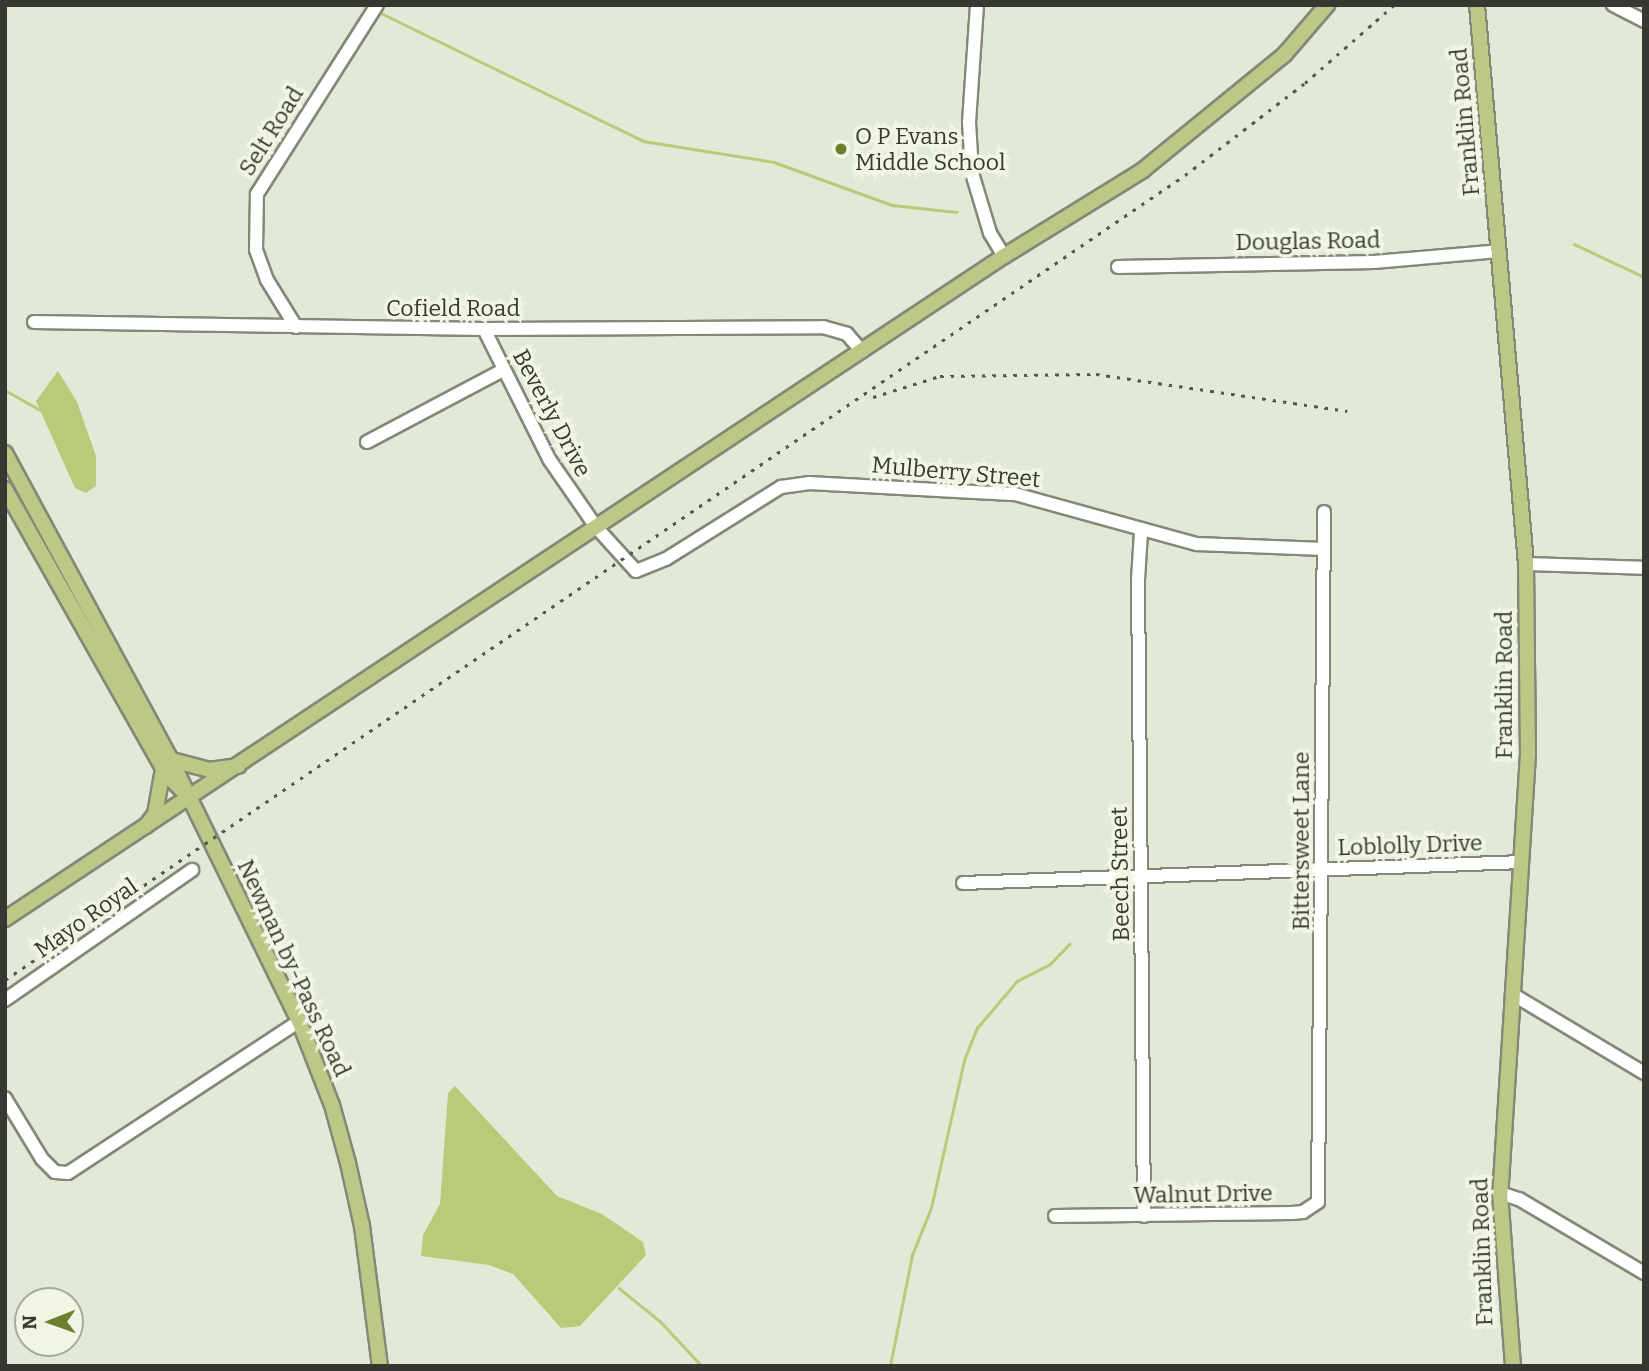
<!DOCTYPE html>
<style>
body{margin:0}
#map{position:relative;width:1649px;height:1371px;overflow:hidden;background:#e3e9d7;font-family:Bitter,serif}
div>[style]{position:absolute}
.water>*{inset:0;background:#b7cb78}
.stream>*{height:2.5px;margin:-1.25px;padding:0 1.25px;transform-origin:1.25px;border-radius:1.25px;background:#b7cb78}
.roads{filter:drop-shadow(2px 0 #838877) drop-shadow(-2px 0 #838877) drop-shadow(0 2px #838877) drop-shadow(0 -2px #838877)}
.minor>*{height:12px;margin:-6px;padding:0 6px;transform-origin:6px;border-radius:6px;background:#fff}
.major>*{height:14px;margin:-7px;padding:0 7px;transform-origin:7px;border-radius:7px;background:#bbc886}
.rail>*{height:2.5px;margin-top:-1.25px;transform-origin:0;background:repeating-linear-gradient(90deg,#56584f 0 3.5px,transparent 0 10.5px)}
.dots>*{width:19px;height:19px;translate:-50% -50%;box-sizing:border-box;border:4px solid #f1f6e4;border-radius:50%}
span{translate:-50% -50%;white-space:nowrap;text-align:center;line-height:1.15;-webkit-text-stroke:7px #f1f6e4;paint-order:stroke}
.street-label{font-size:23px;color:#363831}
.poi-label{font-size:23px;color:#363831}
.left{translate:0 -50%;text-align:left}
.frame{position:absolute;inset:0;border:7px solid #363831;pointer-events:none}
.north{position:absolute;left:14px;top:1287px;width:70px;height:70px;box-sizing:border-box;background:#f1f6e4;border:2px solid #a6aa9c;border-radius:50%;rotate:269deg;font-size:19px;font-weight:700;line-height:28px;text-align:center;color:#363831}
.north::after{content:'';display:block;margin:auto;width:24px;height:32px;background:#6d7e2d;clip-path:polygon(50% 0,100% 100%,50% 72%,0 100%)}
</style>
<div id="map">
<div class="water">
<i style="clip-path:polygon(58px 371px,77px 402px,96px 456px,96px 486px,86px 493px,75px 488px,36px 401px)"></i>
<i style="clip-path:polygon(455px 1086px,557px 1196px,602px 1214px,643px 1242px,646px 1255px,580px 1326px,561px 1328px,513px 1274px,489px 1265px,421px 1256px,423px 1235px,440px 1204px,448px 1093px)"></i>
</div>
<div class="stream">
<i style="left:366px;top:5px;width:3px;rotate:45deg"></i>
<i style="left:381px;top:13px;width:292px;rotate:26deg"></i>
<i style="left:643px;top:141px;width:133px;rotate:9.1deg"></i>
<i style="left:774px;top:162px;width:126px;rotate:20deg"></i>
<i style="left:892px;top:205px;width:65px;rotate:6.1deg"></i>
<i style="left:1574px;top:244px;width:77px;rotate:25.2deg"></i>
<i style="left:5px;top:390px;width:40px;rotate:29.7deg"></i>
<i style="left:619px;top:1288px;width:54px;rotate:39deg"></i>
<i style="left:661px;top:1322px;width:60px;rotate:47deg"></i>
<i style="left:890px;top:1366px;width:113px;rotate:-78.8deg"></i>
<i style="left:912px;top:1255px;width:51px;rotate:-68deg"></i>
<i style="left:931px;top:1208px;width:152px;rotate:-77.4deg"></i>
<i style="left:964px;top:1060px;width:35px;rotate:-68deg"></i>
<i style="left:977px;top:1028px;width:62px;rotate:-49.6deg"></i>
<i style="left:1017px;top:981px;width:37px;rotate:-27deg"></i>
<i style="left:1050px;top:964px;width:28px;rotate:-46deg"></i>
</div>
<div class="roads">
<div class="minor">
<i style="left:977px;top:5px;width:117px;rotate:93.9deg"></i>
<i style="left:969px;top:122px;width:51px;rotate:86.6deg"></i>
<i style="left:972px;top:173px;width:63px;rotate:73.3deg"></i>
<i style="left:990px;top:233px;width:27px;rotate:59deg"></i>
<i style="left:1613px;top:5px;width:35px;rotate:27deg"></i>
<i style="left:1118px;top:267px;width:256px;rotate:-1.1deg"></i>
<i style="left:1374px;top:262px;width:125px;rotate:-5deg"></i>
<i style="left:34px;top:322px;width:450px;rotate:0.9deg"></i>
<i style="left:484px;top:329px;width:339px;rotate:-0.3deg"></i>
<i style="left:823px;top:327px;width:25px;rotate:16deg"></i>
<i style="left:847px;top:334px;width:23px;rotate:49deg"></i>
<i style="left:296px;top:327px;width:55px;rotate:-121.7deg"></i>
<i style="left:267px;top:280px;width:32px;rotate:-110deg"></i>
<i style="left:256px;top:250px;width:56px;rotate:-89deg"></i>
<i style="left:257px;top:194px;width:224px;rotate:-57.6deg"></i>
<i style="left:484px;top:329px;width:145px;rotate:63.4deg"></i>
<i style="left:549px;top:459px;width:83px;rotate:55.3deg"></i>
<i style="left:596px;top:527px;width:59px;rotate:47.7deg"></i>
<i style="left:636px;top:571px;width:32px;rotate:-22deg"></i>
<i style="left:666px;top:559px;width:136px;rotate:-32.1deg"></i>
<i style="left:781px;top:487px;width:29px;rotate:-8deg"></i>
<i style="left:810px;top:483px;width:205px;rotate:3.1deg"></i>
<i style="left:1015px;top:494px;width:189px;rotate:15.4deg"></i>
<i style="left:1197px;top:544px;width:127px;rotate:2.3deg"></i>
<i style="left:367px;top:442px;width:154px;rotate:-27.9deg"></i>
<i style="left:1141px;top:532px;width:48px;rotate:93.6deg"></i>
<i style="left:1138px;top:580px;width:636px;rotate:89.46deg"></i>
<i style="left:1526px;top:564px;width:118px;rotate:1.9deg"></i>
<i style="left:963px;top:883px;width:559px;rotate:-2.15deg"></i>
<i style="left:1512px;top:994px;width:154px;rotate:30.9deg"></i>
<i style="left:5px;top:1000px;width:228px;rotate:-34.8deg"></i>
<i style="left:5px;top:1098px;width:71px;rotate:58.8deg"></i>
<i style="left:42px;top:1159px;width:18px;rotate:45deg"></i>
<i style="left:55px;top:1172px;width:13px;rotate:4deg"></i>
<i style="left:68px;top:1173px;width:277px;rotate:-33.3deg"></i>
<i style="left:1500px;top:1193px;width:20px;rotate:18deg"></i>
<i style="left:1519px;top:1199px;width:145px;rotate:30.6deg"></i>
<i style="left:1055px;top:1216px;width:237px;rotate:-0.7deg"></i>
<i style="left:1292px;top:1213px;width:11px;rotate:-5deg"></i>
<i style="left:1303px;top:1212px;width:18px;rotate:-34deg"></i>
<i style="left:1318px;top:1202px;width:690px;rotate:-89.5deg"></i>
</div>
<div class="major">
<i style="left:1477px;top:5px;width:561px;rotate:84.99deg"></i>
<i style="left:1526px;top:564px;width:190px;rotate:89.4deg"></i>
<i style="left:1528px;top:754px;width:440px;rotate:93.6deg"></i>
<i style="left:1500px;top:1193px;width:173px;rotate:85.7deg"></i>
<i style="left:5px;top:453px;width:356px;rotate:61.6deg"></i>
<i style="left:174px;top:766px;width:284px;rotate:63.9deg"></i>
<i style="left:299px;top:1021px;width:90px;rotate:68.6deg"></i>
<i style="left:332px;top:1105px;width:60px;rotate:74.6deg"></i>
<i style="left:348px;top:1163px;width:65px;rotate:77.5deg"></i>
<i style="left:362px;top:1226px;width:141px;rotate:82.7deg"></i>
<i style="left:5px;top:489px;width:327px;rotate:60.5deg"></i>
<i style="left:166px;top:774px;width:24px;rotate:45deg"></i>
<i style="left:172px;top:760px;width:38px;rotate:15deg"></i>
<i style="left:209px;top:770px;width:30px;rotate:-8deg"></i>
<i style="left:146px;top:826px;width:15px;rotate:-53deg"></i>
<i style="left:155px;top:814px;width:46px;rotate:-79.9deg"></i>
<i style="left:5px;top:919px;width:1199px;rotate:-33.57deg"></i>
<i style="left:1004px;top:256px;width:163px;rotate:-31.7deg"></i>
<i style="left:1143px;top:170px;width:183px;rotate:-39.2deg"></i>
<i style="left:1285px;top:54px;width:65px;rotate:-49.4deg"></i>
</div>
</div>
<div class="rail">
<i style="left:873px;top:397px;width:70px;rotate:-17.4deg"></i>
<i style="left:940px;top:376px;width:156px;rotate:-0.7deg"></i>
<i style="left:1096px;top:374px;width:254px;rotate:8.4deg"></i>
<i style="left:5px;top:980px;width:1428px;rotate:-34.3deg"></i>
<i style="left:1185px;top:175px;width:151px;rotate:-37.5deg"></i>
<i style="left:1305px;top:83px;width:118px;rotate:-41.2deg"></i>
</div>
<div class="dots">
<i style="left:841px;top:149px;background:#6d7e2d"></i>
</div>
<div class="street-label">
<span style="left:1465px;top:122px;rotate:-95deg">Franklin Road</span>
<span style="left:271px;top:131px;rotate:-58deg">Selt Road</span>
<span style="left:1308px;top:241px;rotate:-1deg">Douglas Road</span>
<span style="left:453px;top:308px">Cofield Road</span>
<span style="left:552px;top:413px;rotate:62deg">Beverly Drive</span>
<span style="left:956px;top:472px;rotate:5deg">Mulberry Street</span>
<span style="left:1504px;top:685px;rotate:-90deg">Franklin Road</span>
<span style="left:1301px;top:841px;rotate:-90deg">Bittersweet Lane</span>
<span style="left:1410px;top:845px;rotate:-2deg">Loblolly Drive</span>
<span style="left:1120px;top:874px;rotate:-91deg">Beech Street</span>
<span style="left:86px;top:918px;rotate:-35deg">Mayo Royal</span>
<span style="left:294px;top:968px;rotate:65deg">Newnan by-Pass Road</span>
<span style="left:1203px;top:1194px;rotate:-1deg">Walnut Drive</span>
<span style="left:1482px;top:1252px;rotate:-92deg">Franklin Road</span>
</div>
<div class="poi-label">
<span class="left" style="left:855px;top:149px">O P Evans<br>Middle School</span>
</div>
<div class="frame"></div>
<div class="north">N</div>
</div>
